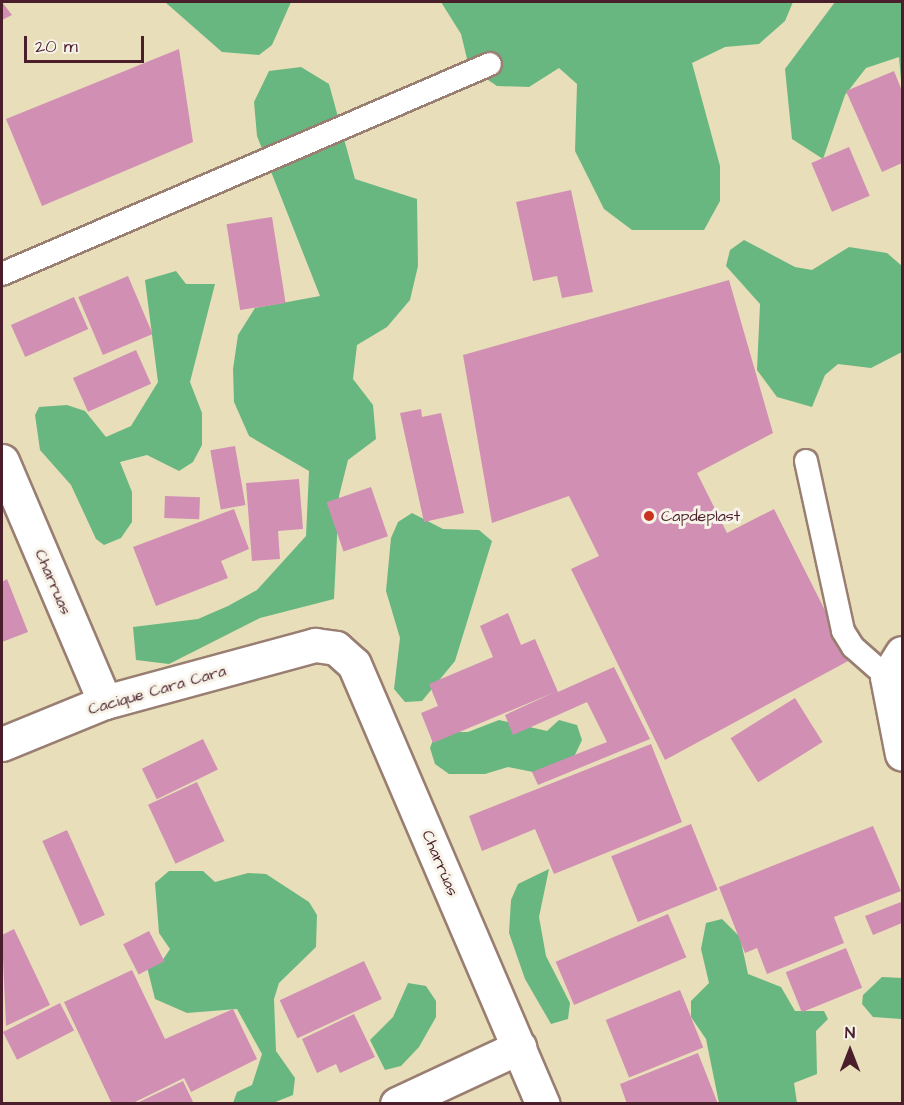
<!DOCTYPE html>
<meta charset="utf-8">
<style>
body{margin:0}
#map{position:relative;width:904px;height:1105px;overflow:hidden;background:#e8deb9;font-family:"Architects Daughter",sans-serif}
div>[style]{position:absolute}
.forest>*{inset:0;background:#69b780}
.building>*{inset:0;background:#d18fb4;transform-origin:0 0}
.roads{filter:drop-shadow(2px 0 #997e72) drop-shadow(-2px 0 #997e72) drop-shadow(0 2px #997e72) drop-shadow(0 -2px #997e72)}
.lane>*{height:22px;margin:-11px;padding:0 11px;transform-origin:11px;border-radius:11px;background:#fff}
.street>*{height:33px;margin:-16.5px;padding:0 16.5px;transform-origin:16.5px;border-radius:16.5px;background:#fff}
.dots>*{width:16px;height:16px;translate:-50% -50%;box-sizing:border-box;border:3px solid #f7f3e8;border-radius:50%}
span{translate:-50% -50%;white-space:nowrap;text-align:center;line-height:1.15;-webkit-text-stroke:6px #f7f3e8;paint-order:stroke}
.poi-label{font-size:16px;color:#4a1f2b}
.left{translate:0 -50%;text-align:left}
.street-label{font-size:16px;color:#4a1f2b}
.frame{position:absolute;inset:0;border:3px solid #4a1f2b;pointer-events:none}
.north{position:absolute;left:820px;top:1021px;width:60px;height:60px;-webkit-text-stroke:4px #f7f3e8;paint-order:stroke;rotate:0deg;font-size:16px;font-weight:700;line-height:24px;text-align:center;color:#4a1f2b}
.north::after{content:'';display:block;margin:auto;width:21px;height:27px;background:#4a1f2b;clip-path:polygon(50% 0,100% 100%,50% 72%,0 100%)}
.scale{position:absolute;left:24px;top:36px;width:120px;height:27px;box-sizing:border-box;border:3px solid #4a1f2b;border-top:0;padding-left:8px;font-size:18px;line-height:21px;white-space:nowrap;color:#4a1f2b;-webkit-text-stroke:4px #f7f3e8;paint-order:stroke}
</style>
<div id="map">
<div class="forest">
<i style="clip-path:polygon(165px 2px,291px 2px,272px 45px,259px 55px,222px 52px)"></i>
<i style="clip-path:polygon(441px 2px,793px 2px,785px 21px,759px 44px,725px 47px,692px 63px,720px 166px,720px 201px,704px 230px,632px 230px,604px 209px,575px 151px,577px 84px,559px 68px,529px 87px,497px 86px,469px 67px,461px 34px)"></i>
<i style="clip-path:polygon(835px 2px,902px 2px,902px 92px,899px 57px,866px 68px,845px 95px,823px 159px,792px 139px,785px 69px)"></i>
<i style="clip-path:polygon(301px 67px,329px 84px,355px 179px,417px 199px,418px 266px,410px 300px,387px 327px,357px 345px,353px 379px,373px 405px,376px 439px,348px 460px,339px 496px,334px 599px,260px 618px,169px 664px,136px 660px,133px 627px,198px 619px,228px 606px,257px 590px,306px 536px,309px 471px,249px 436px,234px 402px,233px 369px,238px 335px,255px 308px,320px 296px,257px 136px,254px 102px,269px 71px)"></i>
<i style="clip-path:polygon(744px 240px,795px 267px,812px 270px,849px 247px,887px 253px,902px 266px,902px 352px,871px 368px,838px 364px,825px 375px,812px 407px,777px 397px,757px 370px,760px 304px,726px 266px,730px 250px)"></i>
<i style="clip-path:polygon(176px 271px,186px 284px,215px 284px,190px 382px,202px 413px,202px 445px,193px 462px,179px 471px,147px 455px,120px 462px,132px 492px,132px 522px,121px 538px,104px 545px,96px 539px,71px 485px,40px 450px,35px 415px,39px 407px,67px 405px,85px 411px,106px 437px,131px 426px,158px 382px,145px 280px)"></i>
<i style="clip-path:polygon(412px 513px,443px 529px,479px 530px,492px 541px,455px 661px,422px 701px,405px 702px,394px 689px,400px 638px,386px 591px,391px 538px,398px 522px)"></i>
<i style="clip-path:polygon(499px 720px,547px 731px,559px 720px,577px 725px,582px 740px,573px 759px,543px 774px,508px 767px,485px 774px,449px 774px,435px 764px,430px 748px,436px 732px,468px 732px)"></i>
<i style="clip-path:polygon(549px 869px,539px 917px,546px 956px,570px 1003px,568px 1019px,551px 1024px,525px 979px,509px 933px,511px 900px,518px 884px)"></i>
<i style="clip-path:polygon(169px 871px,203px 871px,215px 882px,248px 873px,266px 874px,309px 902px,317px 915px,316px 947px,279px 983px,274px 999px,276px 1051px,295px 1078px,293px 1095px,273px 1103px,233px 1103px,237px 1092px,252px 1085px,262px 1054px,237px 1009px,187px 1013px,155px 999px,147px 967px,162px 961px,170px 949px,159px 933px,155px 883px)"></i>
<i style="clip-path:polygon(722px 919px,740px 937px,748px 974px,781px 987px,795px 1011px,824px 1011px,828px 1019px,816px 1031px,817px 1074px,794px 1083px,797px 1103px,719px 1103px,706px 1039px,691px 1017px,691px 1001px,709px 983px,701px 949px,706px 923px)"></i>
<i style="clip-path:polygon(882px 977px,902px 978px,901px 1019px,873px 1017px,862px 1004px,863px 995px)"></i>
<i style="clip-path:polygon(408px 983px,426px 986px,436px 1001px,436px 1017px,419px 1047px,401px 1066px,385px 1070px,370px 1040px,393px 1017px)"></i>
</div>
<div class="building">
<i style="clip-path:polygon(2px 2px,12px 15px,2px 20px)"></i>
<i style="clip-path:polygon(179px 49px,193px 142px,42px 206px,6px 119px)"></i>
<i style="clip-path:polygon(894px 71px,902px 91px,902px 163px,882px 172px,846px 91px)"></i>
<i style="left:849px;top:147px;width:53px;height:41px;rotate:67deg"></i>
<i style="clip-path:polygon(571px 190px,593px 292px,562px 298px,557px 276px,533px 281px,516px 202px)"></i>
<i style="left:272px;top:217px;width:87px;height:46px;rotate:81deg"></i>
<i style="left:128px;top:276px;width:63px;height:54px;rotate:67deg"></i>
<i style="clip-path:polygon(729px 280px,773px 433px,697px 473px,727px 533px,774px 509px,850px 660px,665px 760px,571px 569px,599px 556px,569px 496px,492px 523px,463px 355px)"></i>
<i style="left:74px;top:297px;width:35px;height:69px;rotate:66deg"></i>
<i style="left:136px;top:350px;width:37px;height:69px;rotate:66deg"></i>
<i style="clip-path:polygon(421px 409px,422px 417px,441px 413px,464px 513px,424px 522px,400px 413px)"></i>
<i style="left:235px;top:446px;width:60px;height:25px;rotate:80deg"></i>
<i style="clip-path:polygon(299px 479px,303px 529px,278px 531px,280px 559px,252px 561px,246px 483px)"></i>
<i style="left:371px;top:487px;width:52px;height:47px;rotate:71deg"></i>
<i style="left:165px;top:496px;width:35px;height:22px;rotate:2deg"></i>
<i style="clip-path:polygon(234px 509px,249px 549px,221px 561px,228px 578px,156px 606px,133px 547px)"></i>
<i style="clip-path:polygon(7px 579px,28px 632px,2px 642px,2px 582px)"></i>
<i style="clip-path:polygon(508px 613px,521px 645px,535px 639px,558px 692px,614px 667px,650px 739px,538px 785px,532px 772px,607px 742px,587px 702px,513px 735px,505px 715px,555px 692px,433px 743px,421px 713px,438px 706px,429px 684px,493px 657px,480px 626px)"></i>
<i style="left:795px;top:698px;width:52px;height:76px;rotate:58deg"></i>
<i style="left:203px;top:739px;width:34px;height:68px;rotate:64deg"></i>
<i style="clip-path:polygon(651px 744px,682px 822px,554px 874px,535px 829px,482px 851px,469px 816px)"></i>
<i style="left:197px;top:782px;width:65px;height:54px;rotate:65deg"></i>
<i style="left:691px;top:824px;width:71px;height:86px;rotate:68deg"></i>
<i style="clip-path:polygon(873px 826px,901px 891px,834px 917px,844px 943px,767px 974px,757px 948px,745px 953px,719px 887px)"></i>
<i style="left:67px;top:830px;width:93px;height:27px;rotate:66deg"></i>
<i style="clip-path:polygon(901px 902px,902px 923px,873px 935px,865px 916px)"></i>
<i style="left:668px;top:914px;width:47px;height:122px;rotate:67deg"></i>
<i style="clip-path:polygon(14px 929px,50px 1005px,6px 1026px,2px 935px)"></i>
<i style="left:149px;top:931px;width:34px;height:29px;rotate:63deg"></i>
<i style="left:846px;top:948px;width:43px;height:65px;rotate:68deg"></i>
<i style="left:364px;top:961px;width:42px;height:93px;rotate:65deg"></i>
<i style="clip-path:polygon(132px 970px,165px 1039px,233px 1009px,257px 1059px,191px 1092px,184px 1078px,131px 1104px,112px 1104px,64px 1002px)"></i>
<i style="left:680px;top:990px;width:62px;height:80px;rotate:68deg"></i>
<i style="left:60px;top:1003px;width:31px;height:64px;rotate:63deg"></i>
<i style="clip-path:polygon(354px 1014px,375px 1057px,340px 1073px,336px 1064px,317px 1073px,302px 1039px)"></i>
<i style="clip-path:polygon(698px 1053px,718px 1104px,627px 1104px,620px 1084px)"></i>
<i style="clip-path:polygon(183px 1081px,194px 1104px,135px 1104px)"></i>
</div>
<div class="roads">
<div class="lane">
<i style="left:2px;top:274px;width:531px;rotate:-23.28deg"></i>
<i style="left:806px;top:461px;width:174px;rotate:77.7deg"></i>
<i style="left:843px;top:631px;width:19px;rotate:58deg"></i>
<i style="left:853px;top:647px;width:45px;rotate:41.4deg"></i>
</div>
<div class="street">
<i style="left:2px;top:461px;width:262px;rotate:66.9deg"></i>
<i style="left:902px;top:653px;width:28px;rotate:122deg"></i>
<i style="left:887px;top:677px;width:78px;rotate:79deg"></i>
<i style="left:2px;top:744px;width:111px;rotate:-22.2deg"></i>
<i style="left:105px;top:702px;width:218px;rotate:-15.2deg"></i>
<i style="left:315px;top:645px;width:21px;rotate:8deg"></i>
<i style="left:336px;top:648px;width:24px;rotate:42deg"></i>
<i style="left:354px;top:664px;width:479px;rotate:66.8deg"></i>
<i style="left:397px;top:1104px;width:135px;rotate:-25deg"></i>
</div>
</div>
<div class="dots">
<i style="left:649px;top:516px;background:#c8321e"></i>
</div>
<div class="poi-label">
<span class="left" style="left:661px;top:516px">Capdeplast</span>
</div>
<div class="street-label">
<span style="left:53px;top:582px;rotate:67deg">Charruas</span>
<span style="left:157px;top:690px;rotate:-16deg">Cacique Cara Cara</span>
<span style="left:440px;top:863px;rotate:67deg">Charrúas</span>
</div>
<div class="frame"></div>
<div class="north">N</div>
<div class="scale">20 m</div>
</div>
